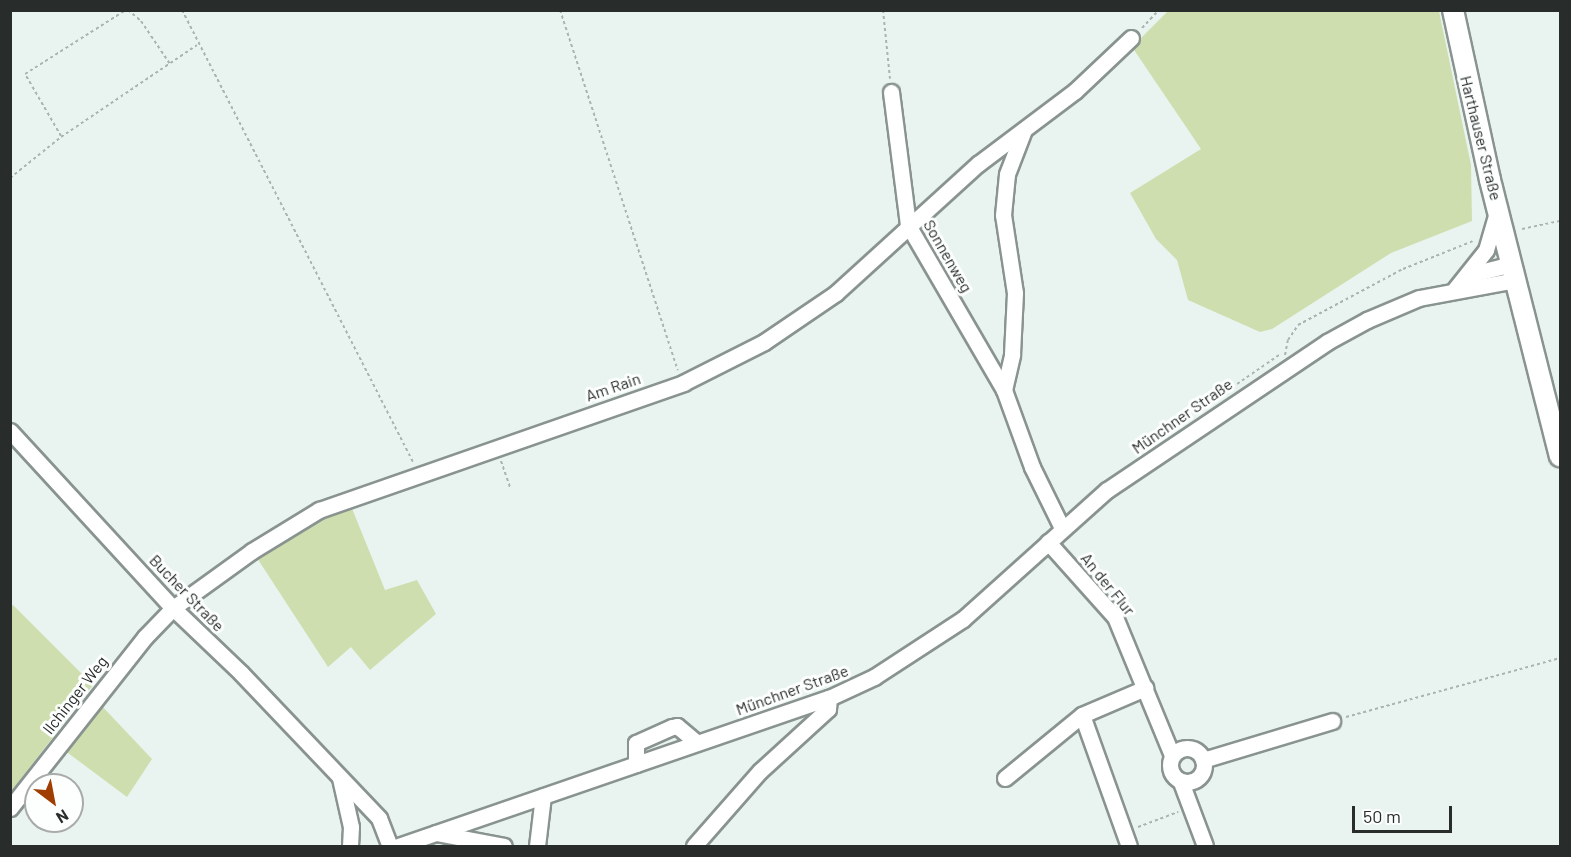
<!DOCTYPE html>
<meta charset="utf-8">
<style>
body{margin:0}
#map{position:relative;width:1571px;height:857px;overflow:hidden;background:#e9f4f1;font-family:Barlow,sans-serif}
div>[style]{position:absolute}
.green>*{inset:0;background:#cfdeae}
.path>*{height:2px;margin-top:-1px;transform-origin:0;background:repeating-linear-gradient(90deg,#aab3b1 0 3px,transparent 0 6px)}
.roads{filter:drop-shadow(2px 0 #899390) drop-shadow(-2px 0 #899390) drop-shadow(0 2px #899390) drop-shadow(0 -2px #899390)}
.minor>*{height:15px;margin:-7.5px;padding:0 7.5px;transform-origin:7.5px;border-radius:7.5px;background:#fff}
.minor>.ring{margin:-7.5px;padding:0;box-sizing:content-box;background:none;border:15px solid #fff;border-radius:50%}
.major>*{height:20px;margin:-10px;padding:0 10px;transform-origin:10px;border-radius:10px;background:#fff}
span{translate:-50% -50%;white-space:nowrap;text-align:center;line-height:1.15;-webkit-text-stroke:6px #fdfffe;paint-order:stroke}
.street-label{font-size:16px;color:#282c2b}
.frame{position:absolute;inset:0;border:12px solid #282c2b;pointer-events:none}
.north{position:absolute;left:24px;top:773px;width:60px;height:60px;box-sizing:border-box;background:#fdfffe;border:2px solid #a8abaa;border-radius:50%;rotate:148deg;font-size:16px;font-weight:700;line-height:24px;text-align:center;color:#282c2b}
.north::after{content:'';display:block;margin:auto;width:21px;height:27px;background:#a03d02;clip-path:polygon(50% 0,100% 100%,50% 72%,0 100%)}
.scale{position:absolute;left:1352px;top:806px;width:100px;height:27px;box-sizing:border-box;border:3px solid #282c2b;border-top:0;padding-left:8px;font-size:18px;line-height:21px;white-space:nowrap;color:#282c2b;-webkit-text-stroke:4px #fdfffe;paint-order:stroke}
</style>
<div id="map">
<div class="green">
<i style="clip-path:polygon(1168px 11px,1439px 11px,1471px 165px,1472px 221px,1391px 253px,1272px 329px,1260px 332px,1188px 300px,1177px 260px,1156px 239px,1130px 193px,1201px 149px,1132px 47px)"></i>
<i style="clip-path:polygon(351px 506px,385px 590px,417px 580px,436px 614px,370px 670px,351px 647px,328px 667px,257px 558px,315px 520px)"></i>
<i style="clip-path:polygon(13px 605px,93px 685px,11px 792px,10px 608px)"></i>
<i style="clip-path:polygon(99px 703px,152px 759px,127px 797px,64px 750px)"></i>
</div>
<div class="path">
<i style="left:128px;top:10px;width:17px;rotate:40deg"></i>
<i style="left:141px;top:21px;width:52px;rotate:56deg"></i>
<i style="left:182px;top:10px;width:508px;rotate:62.93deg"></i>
<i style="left:560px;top:10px;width:379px;rotate:71.9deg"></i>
<i style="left:883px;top:10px;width:69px;rotate:84.2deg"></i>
<i style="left:1142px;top:28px;width:25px;rotate:-47deg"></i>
<i style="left:61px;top:136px;width:72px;rotate:-120.1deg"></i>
<i style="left:25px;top:74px;width:120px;rotate:-32.4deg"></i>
<i style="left:10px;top:178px;width:65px;rotate:-38.8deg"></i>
<i style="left:61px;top:137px;width:164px;rotate:-34.1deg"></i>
<i style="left:1522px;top:229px;width:39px;rotate:-12deg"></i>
<i style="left:1285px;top:355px;width:15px;rotate:-79deg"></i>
<i style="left:1288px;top:340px;width:18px;rotate:-56deg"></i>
<i style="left:1298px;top:325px;width:119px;rotate:-28.1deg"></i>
<i style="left:1403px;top:269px;width:75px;rotate:-21.8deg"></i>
<i style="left:1237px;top:384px;width:51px;rotate:-34.6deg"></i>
<i style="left:501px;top:461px;width:28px;rotate:71deg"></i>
<i style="left:1346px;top:717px;width:222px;rotate:-15.4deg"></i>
<i style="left:1138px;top:827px;width:43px;rotate:-20.6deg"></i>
</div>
<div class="roads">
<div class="minor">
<i style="left:891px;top:92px;width:134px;rotate:82.7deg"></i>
<i style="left:908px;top:225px;width:191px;rotate:59.8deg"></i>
<i style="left:1004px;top:390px;width:82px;rotate:70deg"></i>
<i style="left:1032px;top:467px;width:68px;rotate:63.8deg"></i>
<i style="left:1468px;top:275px;width:45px;rotate:-14deg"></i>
<i style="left:1455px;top:289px;width:50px;rotate:-51.5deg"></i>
<i style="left:1486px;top:250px;width:43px;rotate:-73.7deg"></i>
<i style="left:1004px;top:390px;width:37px;rotate:-77deg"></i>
<i style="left:1012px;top:354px;width:61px;rotate:-87.2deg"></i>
<i style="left:1015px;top:293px;width:79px;rotate:-98.7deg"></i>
<i style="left:1003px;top:215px;width:41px;rotate:-84.4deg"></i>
<i style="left:1007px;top:174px;width:47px;rotate:-68.9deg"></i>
<i style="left:10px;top:431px;width:241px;rotate:47.4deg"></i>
<i style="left:173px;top:608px;width:94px;rotate:43.7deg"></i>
<i style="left:241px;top:673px;width:200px;rotate:46.4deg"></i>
<i style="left:379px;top:818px;width:30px;rotate:69deg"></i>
<i style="left:1048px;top:542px;width:101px;rotate:48.2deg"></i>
<i style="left:1115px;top:617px;width:149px;rotate:67.6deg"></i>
<i style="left:1082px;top:715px;width:139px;rotate:70.3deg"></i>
<i class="ring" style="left:1170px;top:748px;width:19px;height:19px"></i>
<i style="left:1203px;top:760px;width:135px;rotate:-16.8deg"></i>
<i style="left:636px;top:764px;width:21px;rotate:-90deg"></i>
<i style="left:636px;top:743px;width:39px;rotate:-24deg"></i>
<i style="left:672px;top:727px;width:5px;rotate:-11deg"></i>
<i style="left:677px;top:726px;width:26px;rotate:40deg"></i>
<i style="left:340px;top:778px;width:50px;rotate:77.3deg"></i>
<i style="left:351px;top:827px;width:19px;rotate:93deg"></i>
<i style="left:1005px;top:778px;width:99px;rotate:-39.3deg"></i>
<i style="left:1082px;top:715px;width:69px;rotate:-23.2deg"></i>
<i style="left:1181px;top:782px;width:68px;rotate:69.4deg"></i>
<i style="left:10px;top:808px;width:218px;rotate:-51.7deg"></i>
<i style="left:145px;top:637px;width:40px;rotate:-46deg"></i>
<i style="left:173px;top:608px;width:97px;rotate:-35.8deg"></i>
<i style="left:252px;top:551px;width:79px;rotate:-31.5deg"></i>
<i style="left:319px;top:510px;width:386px;rotate:-19.2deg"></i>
<i style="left:683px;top:383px;width:91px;rotate:-26.8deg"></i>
<i style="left:764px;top:342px;width:87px;rotate:-34.2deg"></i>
<i style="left:836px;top:293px;width:192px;rotate:-42.3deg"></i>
<i style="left:978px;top:164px;width:121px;rotate:-37deg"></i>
<i style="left:1075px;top:91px;width:77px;rotate:-43.4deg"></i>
<i style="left:436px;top:833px;width:69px;rotate:10.8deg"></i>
<i style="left:398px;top:846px;width:456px;rotate:-19deg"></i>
<i style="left:829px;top:698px;width:50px;rotate:-25deg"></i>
<i style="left:874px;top:677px;width:106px;rotate:-33.1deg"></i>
<i style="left:963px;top:619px;width:193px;rotate:-41.9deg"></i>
<i style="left:1107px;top:490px;width:265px;rotate:-33.9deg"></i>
<i style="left:1327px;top:342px;width:46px;rotate:-28.8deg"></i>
<i style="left:1367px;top:320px;width:56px;rotate:-22.9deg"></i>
<i style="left:1419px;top:298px;width:99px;rotate:-10.5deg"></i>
<i style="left:537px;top:846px;width:50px;rotate:-83.2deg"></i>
<i style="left:694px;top:846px;width:100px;rotate:-48.7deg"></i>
<i style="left:760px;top:771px;width:92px;rotate:-42.4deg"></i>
<i style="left:828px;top:709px;width:11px;rotate:-85deg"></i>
</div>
<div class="major">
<i style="left:1453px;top:10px;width:174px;rotate:77.7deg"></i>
<i style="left:1490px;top:180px;width:285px;rotate:75.8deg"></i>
</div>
</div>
<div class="street-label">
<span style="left:1481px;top:138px;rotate:76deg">Harthauser Straße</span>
<span style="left:948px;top:256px;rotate:60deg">Sonnenweg</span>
<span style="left:613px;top:387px;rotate:-19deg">Am Rain</span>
<span style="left:1182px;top:416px;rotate:-35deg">Münchner Straße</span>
<span style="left:1108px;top:584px;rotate:51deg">An der Flur</span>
<span style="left:187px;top:593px;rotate:46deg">Bucher Straße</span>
<span style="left:792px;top:690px;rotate:-20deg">Münchner Straße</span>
<span style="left:75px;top:695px;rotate:-52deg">Ilchinger Weg</span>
</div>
<div class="frame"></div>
<div class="north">N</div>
<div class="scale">50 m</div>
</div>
